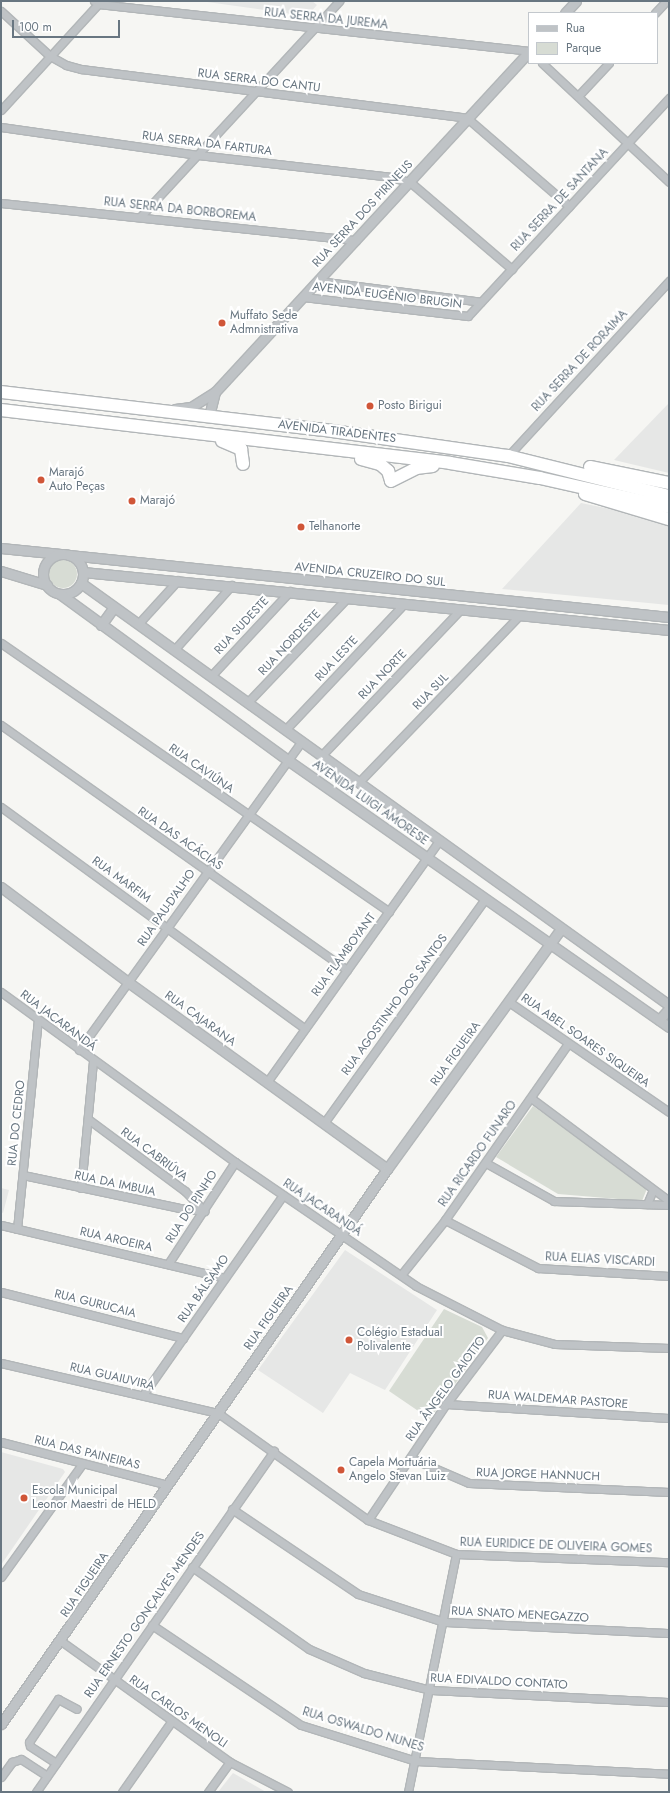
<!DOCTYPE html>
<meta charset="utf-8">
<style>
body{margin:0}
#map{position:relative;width:670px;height:1793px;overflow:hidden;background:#f6f6f3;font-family:Jost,sans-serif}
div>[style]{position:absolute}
.built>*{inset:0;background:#e6e7e6}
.green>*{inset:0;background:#d7dcd4}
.round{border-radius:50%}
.roads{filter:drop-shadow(1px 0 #b2b6b8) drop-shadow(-1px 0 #b2b6b8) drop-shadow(0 1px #b2b6b8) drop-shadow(0 -1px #b2b6b8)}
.minor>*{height:7px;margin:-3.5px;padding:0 3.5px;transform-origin:3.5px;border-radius:3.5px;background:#bfc3c6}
.tertiary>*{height:9px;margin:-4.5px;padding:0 4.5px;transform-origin:4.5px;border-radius:4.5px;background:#bfc3c6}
.tertiary>.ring{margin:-4.5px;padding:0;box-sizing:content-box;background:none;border:9px solid #bfc3c6;border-radius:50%}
.trunk>*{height:12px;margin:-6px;padding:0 6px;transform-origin:6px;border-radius:6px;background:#fff}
.dots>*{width:11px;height:11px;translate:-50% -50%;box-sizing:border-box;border:2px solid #fff;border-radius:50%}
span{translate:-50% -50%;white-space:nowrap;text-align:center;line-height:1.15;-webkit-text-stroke:4px #fff;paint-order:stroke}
.street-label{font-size:12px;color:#687681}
.poi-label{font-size:12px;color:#687681}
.left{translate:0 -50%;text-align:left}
.frame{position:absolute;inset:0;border:2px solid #687681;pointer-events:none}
.legend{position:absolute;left:528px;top:12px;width:130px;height:52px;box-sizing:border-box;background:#fff;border:1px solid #c3c8cd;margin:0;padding:5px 7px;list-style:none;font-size:12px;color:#687681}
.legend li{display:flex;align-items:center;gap:8px;height:20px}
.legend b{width:20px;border:1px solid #c3c8cd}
.scale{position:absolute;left:12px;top:20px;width:108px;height:18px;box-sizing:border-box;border:2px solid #687681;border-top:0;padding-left:5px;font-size:12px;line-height:14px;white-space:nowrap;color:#687681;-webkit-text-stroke:3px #fff;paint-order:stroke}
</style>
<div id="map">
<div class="built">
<i style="clip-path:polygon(200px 1px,312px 1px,317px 5px,307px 16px)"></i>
<i style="clip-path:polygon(669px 403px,669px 473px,614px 460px)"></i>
<i style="clip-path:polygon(581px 503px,669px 521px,669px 605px,502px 589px)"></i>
<i style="clip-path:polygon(1px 1188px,9px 1190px,3px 1213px,1px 1212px)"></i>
<i style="clip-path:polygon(345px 1250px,437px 1310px,385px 1390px,350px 1373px,323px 1413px,258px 1370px)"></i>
<i style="clip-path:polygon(1px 1452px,63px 1469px,65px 1472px,1px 1565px)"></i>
<i style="clip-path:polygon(233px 1773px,266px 1792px,218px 1792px)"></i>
</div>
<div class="green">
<i class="round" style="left:49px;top:560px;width:28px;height:28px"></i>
<i style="clip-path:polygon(533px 1106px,648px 1186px,642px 1201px,558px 1194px,496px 1157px)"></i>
<i style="clip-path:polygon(444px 1309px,482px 1327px,488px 1338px,430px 1419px,389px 1391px)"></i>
</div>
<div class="roads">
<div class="minor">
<i style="left:94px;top:1px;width:5px;rotate:37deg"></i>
<i style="left:98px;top:4px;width:434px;rotate:6.2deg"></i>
<i style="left:1px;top:11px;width:67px;rotate:42.6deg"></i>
<i style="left:50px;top:56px;width:18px;rotate:29deg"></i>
<i style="left:66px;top:65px;width:16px;rotate:15deg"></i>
<i style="left:81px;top:69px;width:389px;rotate:7.2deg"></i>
<i style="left:467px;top:118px;width:135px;rotate:40.8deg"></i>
<i style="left:655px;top:13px;width:16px;rotate:-47deg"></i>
<i style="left:542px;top:63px;width:174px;rotate:43.1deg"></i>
<i style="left:578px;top:96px;width:45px;rotate:-46.8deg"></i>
<i style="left:1px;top:110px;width:148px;rotate:-47.5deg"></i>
<i style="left:1px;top:127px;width:199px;rotate:8.1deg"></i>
<i style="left:198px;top:155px;width:193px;rotate:6.5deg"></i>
<i style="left:390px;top:177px;width:21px;rotate:14deg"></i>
<i style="left:410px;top:182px;width:134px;rotate:40.5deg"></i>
<i style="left:1px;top:203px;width:357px;rotate:6deg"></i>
<i style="left:140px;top:217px;width:294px;rotate:-47.3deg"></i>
<i style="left:318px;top:281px;width:164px;rotate:7.3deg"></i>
<i style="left:303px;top:297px;width:166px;rotate:6.6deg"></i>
<i style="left:468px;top:316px;width:297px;rotate:-47.3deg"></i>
<i style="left:508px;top:456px;width:238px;rotate:-47.4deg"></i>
<i style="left:138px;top:624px;width:59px;rotate:-47.7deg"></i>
<i style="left:1px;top:643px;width:472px;rotate:34.7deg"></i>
<i style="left:174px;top:650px;width:87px;rotate:-48.3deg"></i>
<i style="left:211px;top:676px;width:116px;rotate:-47.1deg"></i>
<i style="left:248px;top:702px;width:144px;rotate:-46.4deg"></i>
<i style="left:1px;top:725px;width:424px;rotate:35.3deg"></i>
<i style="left:286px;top:729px;width:172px;rotate:-46.7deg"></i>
<i style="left:322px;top:755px;width:200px;rotate:-46.4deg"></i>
<i style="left:359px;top:782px;width:231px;rotate:-46.1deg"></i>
<i style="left:1px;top:807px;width:376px;rotate:36.1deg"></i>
<i style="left:1px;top:992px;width:289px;rotate:36deg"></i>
<i style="left:235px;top:1162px;width:219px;rotate:34.4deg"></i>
<i style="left:416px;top:1286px;width:97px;rotate:27.1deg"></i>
<i style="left:502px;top:1330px;width:55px;rotate:14.8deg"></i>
<i style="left:555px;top:1344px;width:114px;rotate:2deg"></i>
<i style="left:509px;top:1002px;width:194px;rotate:34.5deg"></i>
<i style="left:79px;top:1050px;width:381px;rotate:-54.2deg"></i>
<i style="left:267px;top:1082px;width:296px;rotate:-54.5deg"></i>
<i style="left:531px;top:1098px;width:172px;rotate:36.7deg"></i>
<i style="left:88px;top:1119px;width:121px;rotate:36.6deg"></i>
<i style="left:185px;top:1191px;width:28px;rotate:46deg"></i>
<i style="left:324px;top:1123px;width:276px;rotate:-54.3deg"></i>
<i style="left:486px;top:1163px;width:78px;rotate:29.2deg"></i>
<i style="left:554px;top:1201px;width:115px;rotate:2deg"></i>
<i style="left:23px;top:1175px;width:159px;rotate:11.9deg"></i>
<i style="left:179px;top:1208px;width:25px;rotate:7deg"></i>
<i style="left:81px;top:1188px;width:128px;rotate:-84.6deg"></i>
<i style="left:647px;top:1204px;width:15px;rotate:-67deg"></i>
<i style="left:445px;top:1220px;width:105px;rotate:27.3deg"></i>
<i style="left:538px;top:1268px;width:131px;rotate:3.5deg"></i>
<i style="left:1px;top:1225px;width:230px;rotate:13.3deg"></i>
<i style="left:17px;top:1229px;width:210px;rotate:-84.3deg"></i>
<i style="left:168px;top:1264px;width:122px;rotate:-56.7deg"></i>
<i style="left:401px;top:1275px;width:70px;rotate:-51.3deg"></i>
<i style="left:445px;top:1220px;width:215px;rotate:-55.1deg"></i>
<i style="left:1px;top:1292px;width:188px;rotate:14.2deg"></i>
<i style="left:1px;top:1363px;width:223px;rotate:13deg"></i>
<i style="left:218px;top:1413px;width:184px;rotate:35.5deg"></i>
<i style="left:368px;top:1520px;width:94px;rotate:21.1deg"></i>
<i style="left:456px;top:1554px;width:213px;rotate:2.2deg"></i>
<i style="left:143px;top:1395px;width:244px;rotate:-55deg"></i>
<i style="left:446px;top:1404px;width:223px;rotate:3.6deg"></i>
<i style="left:1px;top:1442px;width:172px;rotate:14.4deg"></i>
<i style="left:411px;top:1458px;width:63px;rotate:23.3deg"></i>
<i style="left:469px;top:1483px;width:200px;rotate:2.6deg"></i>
<i style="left:232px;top:1509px;width:152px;rotate:34deg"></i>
<i style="left:358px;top:1594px;width:90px;rotate:18deg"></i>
<i style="left:444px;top:1622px;width:225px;rotate:2.8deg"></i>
<i style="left:368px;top:1520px;width:140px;rotate:-56.1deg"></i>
<i style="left:446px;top:1404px;width:93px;rotate:-52.9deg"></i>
<i style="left:192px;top:1567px;width:143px;rotate:35deg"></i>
<i style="left:309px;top:1649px;width:60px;rotate:23.6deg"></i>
<i style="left:364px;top:1673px;width:68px;rotate:14.4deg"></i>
<i style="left:430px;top:1690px;width:239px;rotate:2.9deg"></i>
<i style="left:1px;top:1577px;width:140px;rotate:-54.3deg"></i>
<i style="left:152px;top:1625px;width:179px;rotate:33.9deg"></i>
<i style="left:301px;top:1725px;width:121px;rotate:17.4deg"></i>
<i style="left:416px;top:1761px;width:253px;rotate:2.9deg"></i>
<i style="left:61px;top:1641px;width:208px;rotate:35.6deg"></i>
<i style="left:230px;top:1762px;width:65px;rotate:27.3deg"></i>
<i style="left:56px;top:1763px;width:31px;rotate:-147deg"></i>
<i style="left:30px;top:1746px;width:4px;rotate:-104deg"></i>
<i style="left:29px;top:1742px;width:52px;rotate:-56deg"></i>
<i style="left:58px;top:1699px;width:21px;rotate:28deg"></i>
<i style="left:1px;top:1777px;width:19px;rotate:-54deg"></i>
<i style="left:12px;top:1762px;width:9px;rotate:-18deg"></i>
<i style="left:21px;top:1759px;width:31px;rotate:33deg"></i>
<i style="left:36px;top:1792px;width:416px;rotate:-55.1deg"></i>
<i style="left:122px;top:1792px;width:85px;rotate:-55deg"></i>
<i style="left:208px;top:1792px;width:37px;rotate:-54deg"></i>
<i style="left:408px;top:1792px;width:243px;rotate:-78.6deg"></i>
</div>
<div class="tertiary">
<i style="left:565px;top:13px;width:16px;rotate:-47deg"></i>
<i style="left:175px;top:409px;width:16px;rotate:-7deg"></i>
<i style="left:191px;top:407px;width:28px;rotate:-32deg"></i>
<i style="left:215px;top:392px;width:463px;rotate:-47.3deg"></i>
<i style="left:209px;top:416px;width:25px;rotate:-76deg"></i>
<i style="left:1px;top:548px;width:60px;rotate:5.7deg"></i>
<i class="ring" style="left:43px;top:554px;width:31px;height:31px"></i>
<i style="left:69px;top:555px;width:603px;rotate:5.9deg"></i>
<i style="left:1px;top:571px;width:48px;rotate:16.9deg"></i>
<i style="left:83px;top:572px;width:589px;rotate:5.65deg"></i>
<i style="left:81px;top:583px;width:724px;rotate:35.67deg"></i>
<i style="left:60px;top:594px;width:283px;rotate:36.1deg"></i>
<i style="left:289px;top:761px;width:464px;rotate:35deg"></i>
<i style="left:101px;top:625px;width:22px;rotate:-54deg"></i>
<i style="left:1px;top:887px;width:159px;rotate:36.8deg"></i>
<i style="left:128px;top:982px;width:319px;rotate:35.8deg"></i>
<i style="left:659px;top:1020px;width:15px;rotate:-48deg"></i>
<i style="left:1px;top:1724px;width:676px;rotate:-55.18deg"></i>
<i style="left:387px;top:1169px;width:296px;rotate:-54.1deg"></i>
</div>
<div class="trunk">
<i style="left:1px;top:392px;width:319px;rotate:6.7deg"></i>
<i style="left:318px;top:429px;width:192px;rotate:8.1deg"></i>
<i style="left:508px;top:456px;width:166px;rotate:14deg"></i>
<i style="left:1px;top:410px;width:452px;rotate:6.7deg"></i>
<i style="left:450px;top:463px;width:91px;rotate:9.5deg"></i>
<i style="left:540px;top:478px;width:132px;rotate:12.7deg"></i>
<i style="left:222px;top:441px;width:21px;rotate:23deg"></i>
<i style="left:241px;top:449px;width:15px;rotate:82deg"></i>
<i style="left:361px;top:459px;width:20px;rotate:15deg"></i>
<i style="left:380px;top:464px;width:11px;rotate:41deg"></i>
<i style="left:388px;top:471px;width:10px;rotate:73deg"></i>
<i style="left:391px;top:481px;width:28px;rotate:-27deg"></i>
<i style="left:416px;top:468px;width:17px;rotate:-7deg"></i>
<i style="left:590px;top:467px;width:81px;rotate:11.4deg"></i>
<i style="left:585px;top:494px;width:88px;rotate:16.6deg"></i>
</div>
</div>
<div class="dots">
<i style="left:222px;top:323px;background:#d05638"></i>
<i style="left:370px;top:406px;background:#d05638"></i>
<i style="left:41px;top:480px;background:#d05638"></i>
<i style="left:132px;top:501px;background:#d05638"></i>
<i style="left:301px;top:527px;background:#d05638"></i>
<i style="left:349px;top:1340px;background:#d05638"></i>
<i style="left:341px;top:1470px;background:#d05638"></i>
<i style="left:24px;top:1498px;background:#d05638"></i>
</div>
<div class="street-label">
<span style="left:326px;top:19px;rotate:6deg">RUA SERRA DA JUREMA</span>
<span style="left:259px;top:81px;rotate:7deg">RUA SERRA DO CANTU</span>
<span style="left:207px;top:144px;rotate:7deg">RUA SERRA DA FARTURA</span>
<span style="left:560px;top:200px;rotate:-47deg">RUA SERRA DE SANTANA</span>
<span style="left:180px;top:210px;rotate:6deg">RUA SERRA DA BORBOREMA</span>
<span style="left:363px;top:214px;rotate:-47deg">RUA SERRA DOS PIRINEUS</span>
<span style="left:387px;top:296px;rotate:7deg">AVENIDA EUGÊNIO BRUGIN</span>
<span style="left:580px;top:361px;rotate:-47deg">RUA SERRA DE RORAIMA</span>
<span style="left:337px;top:432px;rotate:7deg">AVENIDA TIRADENTES</span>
<span style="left:370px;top:575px;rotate:6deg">AVENIDA CRUZEIRO DO SUL</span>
<span style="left:242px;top:626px;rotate:-47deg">RUA SUDESTE</span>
<span style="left:290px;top:643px;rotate:-47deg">RUA NORDESTE</span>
<span style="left:337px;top:659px;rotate:-47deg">RUA LESTE</span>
<span style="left:383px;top:675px;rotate:-46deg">RUA NORTE</span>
<span style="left:431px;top:692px;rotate:-46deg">RUA SUL</span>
<span style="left:201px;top:769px;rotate:35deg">RUA CAVIÚNA</span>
<span style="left:370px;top:803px;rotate:35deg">AVENIDA LUIGI AMORESE</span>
<span style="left:180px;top:839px;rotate:35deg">RUA DAS ACÁCIAS</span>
<span style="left:121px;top:880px;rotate:36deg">RUA MARFIM</span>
<span style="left:167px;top:908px;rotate:-55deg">RUA PAU-D'ALHO</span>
<span style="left:344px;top:955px;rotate:-54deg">RUA FLAMBOYANT</span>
<span style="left:395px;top:1005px;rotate:-54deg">RUA AGOSTINHO DOS SANTOS</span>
<span style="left:200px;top:1019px;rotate:36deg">RUA CAJARANA</span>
<span style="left:58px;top:1021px;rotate:37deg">RUA JACARANDÁ</span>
<span style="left:585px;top:1041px;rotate:35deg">RUA ABEL SOARES SIQUEIRA</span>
<span style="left:456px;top:1054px;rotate:-54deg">RUA FIGUEIRA</span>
<span style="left:17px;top:1123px;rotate:-84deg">RUA DO CEDRO</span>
<span style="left:478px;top:1154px;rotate:-55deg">RUA RICARDO FUNARO</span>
<span style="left:154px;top:1155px;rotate:37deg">RUA CABRIÚVA</span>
<span style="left:115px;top:1184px;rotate:12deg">RUA DA IMBUIA</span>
<span style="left:192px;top:1207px;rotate:-57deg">RUA DO PINHO</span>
<span style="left:322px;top:1208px;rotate:34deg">RUA JACARANDÁ</span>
<span style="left:116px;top:1240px;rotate:13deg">RUA AROEIRA</span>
<span style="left:600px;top:1260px;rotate:3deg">RUA ELIAS VISCARDI</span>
<span style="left:204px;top:1289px;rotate:-55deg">RUA BÁLSAMO</span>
<span style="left:95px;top:1304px;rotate:14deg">RUA GURUCAIA</span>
<span style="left:269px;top:1318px;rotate:-55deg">RUA FIGUEIRA</span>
<span style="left:112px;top:1377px;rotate:13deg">RUA GUAIUVIRA</span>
<span style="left:446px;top:1389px;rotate:-54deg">RUA ÂNGELO GAIOTTO</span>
<span style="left:558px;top:1400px;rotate:4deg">RUA WALDEMAR PASTORE</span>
<span style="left:87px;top:1453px;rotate:14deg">RUA DAS PAINEIRAS</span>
<span style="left:538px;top:1475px;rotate:2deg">RUA JORGE HANNUCH</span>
<span style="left:556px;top:1546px;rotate:2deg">RUA EURIDICE DE OLIVEIRA GOMES</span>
<span style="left:85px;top:1585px;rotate:-56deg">RUA FIGUEIRA</span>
<span style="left:145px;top:1615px;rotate:-55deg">RUA ERNESTO GONÇALVES MENDES</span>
<span style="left:520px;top:1615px;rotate:3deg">RUA SNATO MENEGAZZO</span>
<span style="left:499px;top:1682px;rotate:3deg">RUA EDIVALDO CONTATO</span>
<span style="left:178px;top:1712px;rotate:35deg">RUA CARLOS MENOLI</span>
<span style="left:363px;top:1730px;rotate:17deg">RUA OSWALDO NUNES</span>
</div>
<div class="poi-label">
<span class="left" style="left:230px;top:323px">Muffato Sede<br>Admnistrativa</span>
<span class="left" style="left:378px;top:406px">Posto Birigui</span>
<span class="left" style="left:49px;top:480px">Marajó<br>Auto Peças</span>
<span class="left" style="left:140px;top:501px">Marajó</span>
<span class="left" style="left:309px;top:527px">Telhanorte</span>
<span class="left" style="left:357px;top:1340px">Colégio Estadual<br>Polivalente</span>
<span class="left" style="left:349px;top:1470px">Capela Mortuária<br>Angelo Stevan Luiz</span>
<span class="left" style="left:32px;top:1498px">Escola Municipal<br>Leonor Maestri de HELD</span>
</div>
<div class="frame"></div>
<ul class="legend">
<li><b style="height:5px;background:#bfc3c6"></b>Rua</li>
<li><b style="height:11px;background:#d7dcd4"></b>Parque</li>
</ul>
<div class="scale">100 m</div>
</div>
